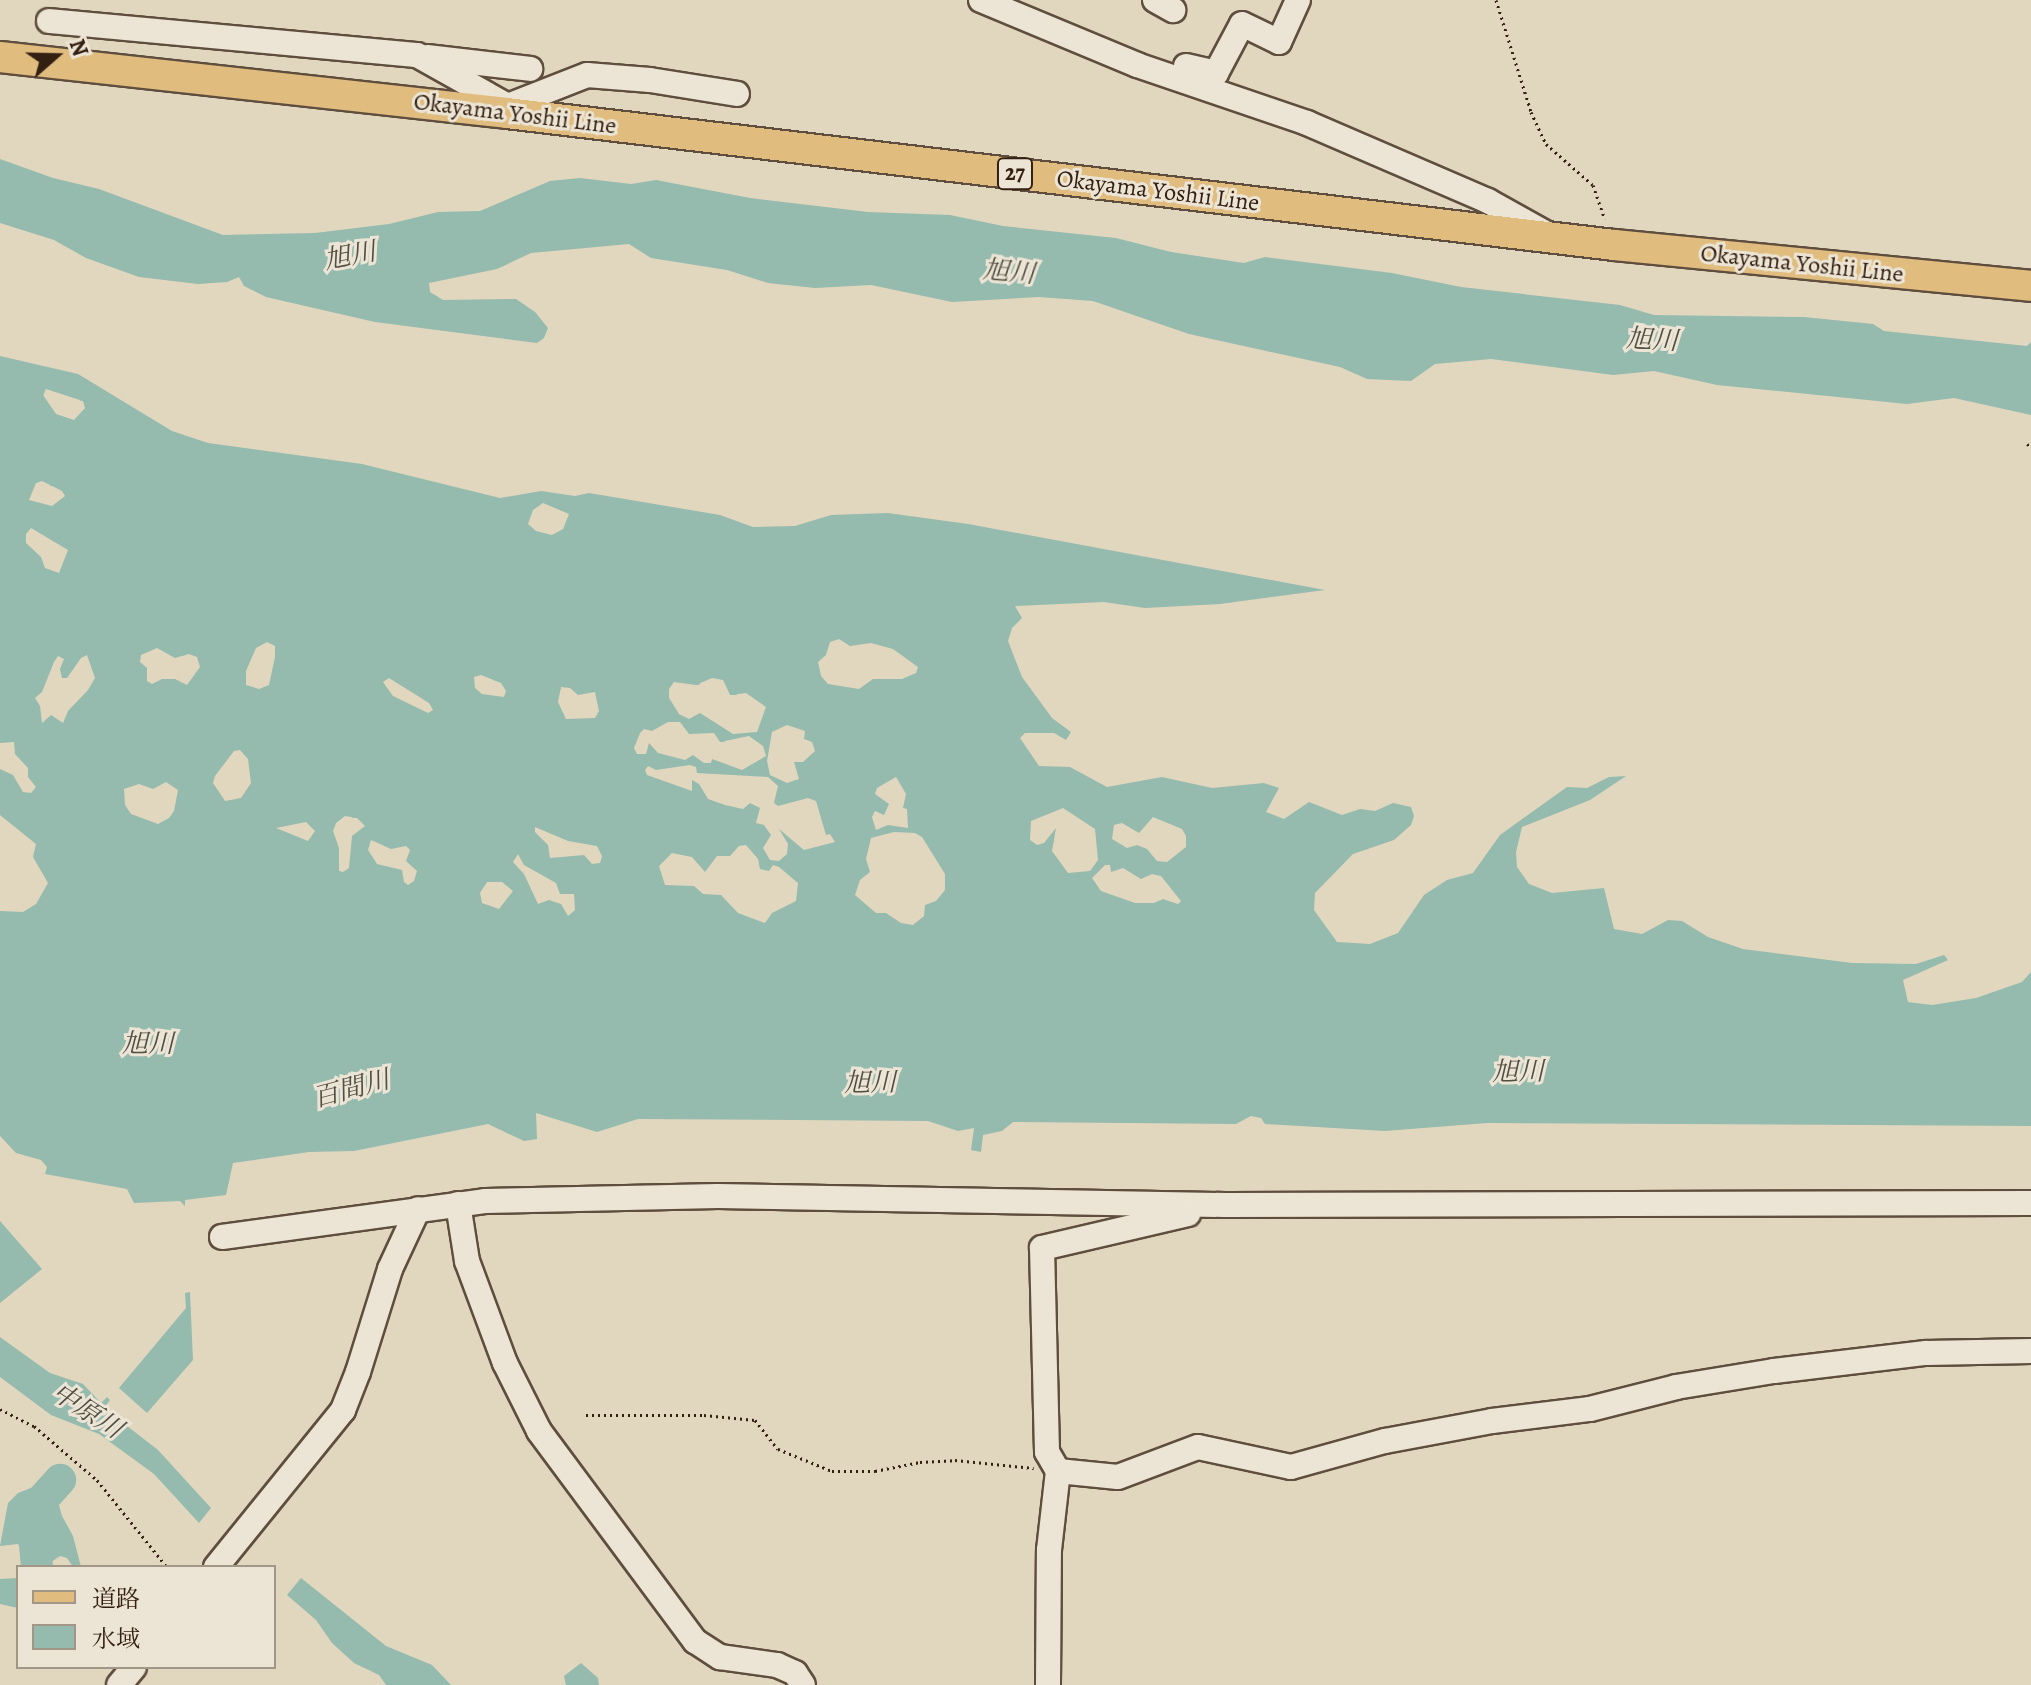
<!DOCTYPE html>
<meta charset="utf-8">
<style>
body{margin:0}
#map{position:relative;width:2031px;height:1685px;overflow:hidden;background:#e1d7be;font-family:Alegreya,"Noto Serif JP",serif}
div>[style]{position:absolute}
.water>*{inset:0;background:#95baae}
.river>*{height:32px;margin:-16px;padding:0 16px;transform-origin:16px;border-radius:16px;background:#95baae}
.path>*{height:3px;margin-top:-1.5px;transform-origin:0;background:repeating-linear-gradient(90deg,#342013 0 2px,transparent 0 6px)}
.roads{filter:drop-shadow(2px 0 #5f4e3e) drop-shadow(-2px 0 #5f4e3e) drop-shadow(0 2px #5f4e3e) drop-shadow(0 -2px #5f4e3e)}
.minor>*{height:24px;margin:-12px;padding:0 12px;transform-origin:12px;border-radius:12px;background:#ece5d5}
.major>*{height:30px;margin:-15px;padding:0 15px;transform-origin:15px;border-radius:15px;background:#e0bc7f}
span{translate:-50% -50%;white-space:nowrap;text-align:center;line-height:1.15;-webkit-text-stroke:6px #ece5d5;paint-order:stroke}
.shield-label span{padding:2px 6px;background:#ece5d5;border:2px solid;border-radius:6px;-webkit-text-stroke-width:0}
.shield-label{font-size:22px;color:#342013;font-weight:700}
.street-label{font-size:24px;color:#342013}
.water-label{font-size:26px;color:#514e42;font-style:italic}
.legend{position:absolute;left:16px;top:1565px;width:260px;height:104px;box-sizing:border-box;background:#ece5d5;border:2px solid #a29687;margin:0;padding:10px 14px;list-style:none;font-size:24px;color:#342013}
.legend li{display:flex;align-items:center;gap:16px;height:40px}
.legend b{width:40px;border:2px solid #a29687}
.north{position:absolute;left:16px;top:16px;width:80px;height:80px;-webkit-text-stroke:6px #ece5d5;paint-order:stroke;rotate:70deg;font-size:22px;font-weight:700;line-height:32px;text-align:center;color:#342013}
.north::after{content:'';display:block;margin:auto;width:28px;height:36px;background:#342013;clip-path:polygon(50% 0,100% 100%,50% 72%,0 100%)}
</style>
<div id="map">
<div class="water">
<i style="clip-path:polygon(0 159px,53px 178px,99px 189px,223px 235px,315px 233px,389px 224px,438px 212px,480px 211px,550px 181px,580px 178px,631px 184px,656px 180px,750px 198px,868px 212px,950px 215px,1003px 226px,1116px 238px,1171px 252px,1244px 263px,1265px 257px,1392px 273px,1461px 287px,1620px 305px,1654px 315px,1804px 317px,1873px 324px,1884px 331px,2027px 346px,2031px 342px,2031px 415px,1954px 398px,1907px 404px,1717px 385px,1654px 371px,1613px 375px,1491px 359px,1435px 364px,1411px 381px,1367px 379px,1340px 367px,1189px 334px,1093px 301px,1039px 297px,952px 302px,871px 285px,815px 288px,768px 283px,727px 270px,651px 258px,629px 244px,531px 253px,497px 269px,429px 283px,430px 292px,443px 300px,516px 299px,535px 312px,548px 328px,544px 338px,537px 343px,375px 322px,266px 297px,244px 286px,239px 277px,227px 282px,198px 284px,139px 277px,86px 258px,54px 240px,0 223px)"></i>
<i style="clip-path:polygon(evenodd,0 356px,78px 374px,172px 431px,208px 443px,362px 464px,500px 498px,541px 491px,575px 496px,589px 493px,720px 515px,753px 527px,795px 526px,831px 515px,888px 513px,968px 524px,1325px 590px,1220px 604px,1145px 608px,1104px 602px,1015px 606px,1022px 618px,1012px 628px,1008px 641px,1022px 677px,1052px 718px,1071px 732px,1066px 740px,1054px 733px,1025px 733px,1020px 738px,1039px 766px,1070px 767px,1107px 787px,1162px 777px,1212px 788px,1264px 783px,1279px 788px,1266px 812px,1284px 819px,1309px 802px,1342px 815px,1360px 809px,1375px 811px,1393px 803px,1411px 807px,1414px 816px,1411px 825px,1394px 840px,1353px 854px,1315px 893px,1314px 910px,1337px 942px,1370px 944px,1398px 933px,1424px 895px,1447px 880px,1473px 873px,1500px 835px,1567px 787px,1587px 788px,1609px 777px,1626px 776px,1590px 800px,1522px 827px,1516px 852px,1517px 867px,1529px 884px,1552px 893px,1604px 888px,1614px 929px,1642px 934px,1668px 920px,1682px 921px,1708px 937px,1743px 949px,1852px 963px,1916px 964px,1944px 955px,1948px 960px,1903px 980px,1908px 1002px,1932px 1005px,1976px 998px,2022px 982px,2031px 972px,2031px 1126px,1487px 1123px,1385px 1131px,1265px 1124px,1261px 1118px,1251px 1116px,1236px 1124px,1013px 1122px,1002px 1131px,983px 1135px,981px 1152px,971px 1150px,974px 1128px,958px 1131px,928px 1121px,638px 1119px,597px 1132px,536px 1113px,537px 1139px,524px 1141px,488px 1124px,354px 1151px,309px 1152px,233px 1163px,226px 1195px,185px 1200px,185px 1206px,180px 1201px,134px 1203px,127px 1189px,45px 1174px,47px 1167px,41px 1160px,16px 1153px,0 1136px,0 911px,23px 912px,36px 904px,48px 883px,33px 857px,36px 844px,0 815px,0 769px,13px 775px,23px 792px,31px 793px,36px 787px,28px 777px,28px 768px,15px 754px,14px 742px,0 743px,0 356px,46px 389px,83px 401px,85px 408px,74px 420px,56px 414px,43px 395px,46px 389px,0 356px,42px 481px,62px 491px,65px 496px,52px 506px,29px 500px,36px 483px,42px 481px,0 356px,543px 503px,569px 514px,563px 529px,552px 535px,536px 531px,528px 524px,533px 510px,543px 503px,0 356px,31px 528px,68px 550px,59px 573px,45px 568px,41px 557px,26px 543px,26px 534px,31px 528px,0 356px,839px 639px,850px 646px,871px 643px,893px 649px,918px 667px,916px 673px,902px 679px,873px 679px,859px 689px,828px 684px,821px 676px,818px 662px,826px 655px,830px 642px,839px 639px,0 356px,267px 642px,275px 646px,275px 657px,269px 685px,259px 689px,246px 685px,246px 671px,256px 648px,267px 642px,0 356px,157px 648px,175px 658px,189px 654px,197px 657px,200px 667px,187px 685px,175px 679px,162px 679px,152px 684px,147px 681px,147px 668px,140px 662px,141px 655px,157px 648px,0 356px,87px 655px,95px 678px,88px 690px,68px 711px,63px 723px,51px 715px,42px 723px,40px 706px,35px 698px,42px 692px,54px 662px,58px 656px,64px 659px,60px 669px,62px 678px,67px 678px,81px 658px,87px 655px,0 356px,481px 675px,501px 683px,506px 691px,504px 697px,482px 694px,475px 688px,474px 677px,481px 675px,0 356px,389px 678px,429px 703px,433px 710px,428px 713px,393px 696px,383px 682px,389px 678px,0 356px,712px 678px,723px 680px,730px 695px,746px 693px,766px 707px,757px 732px,733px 734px,700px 713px,689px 719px,679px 714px,669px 698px,669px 689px,674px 682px,696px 685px,712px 678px,0 356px,561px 687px,570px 688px,578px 695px,595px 692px,599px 711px,595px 718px,566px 719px,558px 702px,561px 687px,0 356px,668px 722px,680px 722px,689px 734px,714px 733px,720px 742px,749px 736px,763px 746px,766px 756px,742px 770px,712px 759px,711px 763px,704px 763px,693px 755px,685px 760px,658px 753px,649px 743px,646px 754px,637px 754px,634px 748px,640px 733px,644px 729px,652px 731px,668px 722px,0 356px,787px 725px,805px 731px,804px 739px,812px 742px,815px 751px,803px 762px,794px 762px,799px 779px,787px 783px,770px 775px,767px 761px,772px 732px,787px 725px,0 356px,240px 750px,248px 759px,251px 783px,241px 798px,225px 801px,213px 783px,215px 776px,234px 751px,240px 750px,0 356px,690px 765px,696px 767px,697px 773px,768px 777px,778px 786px,774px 803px,778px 806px,808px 798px,816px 801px,826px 835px,830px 834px,835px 842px,804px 850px,779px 829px,788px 844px,787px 854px,779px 861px,770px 860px,763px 848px,771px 835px,764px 825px,756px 823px,760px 808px,750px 803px,743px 809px,725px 805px,708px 799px,699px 784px,692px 780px,692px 791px,647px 775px,645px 770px,648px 766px,656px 770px,690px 765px,0 356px,896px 777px,906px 794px,903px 808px,907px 809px,908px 828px,888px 825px,876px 830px,872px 817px,875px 811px,884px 815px,889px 804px,875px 794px,877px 788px,896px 777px,0 356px,166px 782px,178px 790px,174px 811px,169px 818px,158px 824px,131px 814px,125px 805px,124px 789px,139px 784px,153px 789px,166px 782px,0 356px,1063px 808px,1095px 829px,1098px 860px,1090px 871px,1068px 873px,1052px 851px,1056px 828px,1044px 843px,1037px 845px,1030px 840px,1031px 821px,1063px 808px,0 356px,345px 816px,357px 818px,365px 826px,352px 836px,349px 868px,343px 872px,339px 871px,339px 848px,333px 831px,336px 823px,345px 816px,0 356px,1153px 817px,1182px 829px,1186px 836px,1186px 847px,1167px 862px,1157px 861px,1147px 849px,1137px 845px,1127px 848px,1112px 839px,1114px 825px,1122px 823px,1139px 833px,1153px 817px,0 356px,306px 822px,315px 831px,308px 841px,276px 828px,306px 822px,0 356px,535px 827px,568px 841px,597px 846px,602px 856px,600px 863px,592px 864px,584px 855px,550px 858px,548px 845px,535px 832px,535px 827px,0 356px,894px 832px,915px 833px,922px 837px,945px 874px,945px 890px,936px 901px,925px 905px,924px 916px,913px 925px,901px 923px,886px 913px,876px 913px,855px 895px,860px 880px,870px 872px,866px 859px,871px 838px,894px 832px,0 356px,371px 840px,391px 849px,406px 846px,410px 850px,406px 861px,417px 871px,414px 881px,408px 885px,404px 882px,402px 870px,377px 864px,368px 850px,371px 840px,0 356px,746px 845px,758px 859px,760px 869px,769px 871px,773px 865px,779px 867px,798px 883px,796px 901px,772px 913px,765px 923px,738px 913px,721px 895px,703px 894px,694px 886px,665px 885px,659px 866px,672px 853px,692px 857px,705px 872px,717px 856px,730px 856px,739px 846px,746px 845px,0 356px,518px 854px,524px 865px,556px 883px,560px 894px,574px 894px,575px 910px,568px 916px,561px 904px,549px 900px,538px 904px,524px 874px,513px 862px,518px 854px,0 356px,1105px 865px,1110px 865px,1111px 872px,1123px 868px,1141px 879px,1152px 874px,1161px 876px,1181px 901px,1178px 904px,1163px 899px,1154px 903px,1135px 903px,1101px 891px,1092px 878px,1105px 865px,0 356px,487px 882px,502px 882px,513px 891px,499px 909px,482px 903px,480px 893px,487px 882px)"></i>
<i style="clip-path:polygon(0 1221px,42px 1269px,0 1303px)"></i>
<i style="clip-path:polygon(190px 1292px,193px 1360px,147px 1413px,119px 1388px,186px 1308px,185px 1293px)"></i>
<i style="clip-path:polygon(0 1337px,50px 1373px,83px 1384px,101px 1403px,107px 1397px,110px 1400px,104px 1408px,158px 1450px,211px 1508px,199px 1523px,154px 1474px,99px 1434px,51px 1415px,0 1377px)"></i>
<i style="clip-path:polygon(36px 1486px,50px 1486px,55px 1491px,62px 1516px,73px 1536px,81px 1567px,73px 1567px,67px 1558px,60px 1556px,44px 1567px,26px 1567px,27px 1559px,18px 1544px,0 1546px,8px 1503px,18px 1493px)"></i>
<i style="clip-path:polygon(18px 1578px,18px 1608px,0 1604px,0 1579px)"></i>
<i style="clip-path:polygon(301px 1578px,386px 1646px,432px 1665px,451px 1685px,386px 1685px,379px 1675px,354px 1663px,332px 1643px,316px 1620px,287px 1595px)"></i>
<i style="clip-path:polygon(581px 1663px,598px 1678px,599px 1685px,566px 1685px,564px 1676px)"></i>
</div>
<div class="river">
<i style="left:37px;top:1567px;width:56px;rotate:-95.1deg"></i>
<i style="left:32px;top:1511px;width:42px;rotate:-47.9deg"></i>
</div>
<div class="path">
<i style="left:1496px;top:0;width:117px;rotate:72.6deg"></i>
<i style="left:1531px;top:112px;width:35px;rotate:65deg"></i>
<i style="left:1546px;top:144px;width:62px;rotate:41.1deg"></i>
<i style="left:1593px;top:185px;width:36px;rotate:71deg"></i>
<i style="left:2027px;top:444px;width:4px;rotate:27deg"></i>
<i style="left:0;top:1409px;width:38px;rotate:27deg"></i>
<i style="left:34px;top:1426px;width:83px;rotate:40.6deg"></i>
<i style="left:97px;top:1480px;width:112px;rotate:51.2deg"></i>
<i style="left:586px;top:1415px;width:118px"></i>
<i style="left:704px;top:1415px;width:51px;rotate:5.6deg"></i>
<i style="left:755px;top:1420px;width:37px;rotate:52deg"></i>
<i style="left:778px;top:1449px;width:58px;rotate:22.2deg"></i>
<i style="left:832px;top:1471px;width:43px"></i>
<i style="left:875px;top:1471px;width:46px;rotate:-11.3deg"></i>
<i style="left:920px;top:1462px;width:35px;rotate:-3deg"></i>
<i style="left:955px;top:1460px;width:79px;rotate:5.8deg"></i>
</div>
<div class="roads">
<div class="minor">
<i style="left:981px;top:0;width:169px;rotate:22.6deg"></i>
<i style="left:1137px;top:65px;width:180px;rotate:18.8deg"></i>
<i style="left:1307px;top:123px;width:197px;rotate:23.3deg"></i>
<i style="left:1488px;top:201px;width:70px;rotate:29.1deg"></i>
<i style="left:1155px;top:0;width:21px;rotate:29deg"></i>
<i style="left:49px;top:21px;width:370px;rotate:5.3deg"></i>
<i style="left:417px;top:55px;width:104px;rotate:29.3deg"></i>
<i style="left:508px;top:106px;width:7px;rotate:98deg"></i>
<i style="left:427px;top:57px;width:104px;rotate:6.6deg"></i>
<i style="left:1186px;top:66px;width:31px;rotate:13deg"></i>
<i style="left:1216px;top:73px;width:55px;rotate:-62deg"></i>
<i style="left:1242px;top:24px;width:41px;rotate:25.9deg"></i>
<i style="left:1279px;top:42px;width:46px;rotate:-65.7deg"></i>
<i style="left:508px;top:106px;width:85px;rotate:-21.4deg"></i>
<i style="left:587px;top:75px;width:63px;rotate:4.5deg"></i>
<i style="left:650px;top:80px;width:88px;rotate:9.1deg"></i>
<i style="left:458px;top:1204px;width:58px;rotate:81deg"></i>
<i style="left:467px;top:1261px;width:109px;rotate:69.6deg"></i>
<i style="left:505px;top:1363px;width:76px;rotate:63.4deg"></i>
<i style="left:539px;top:1431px;width:262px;rotate:53.4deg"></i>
<i style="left:695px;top:1641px;width:30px;rotate:33deg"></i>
<i style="left:720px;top:1657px;width:58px;rotate:8deg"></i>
<i style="left:777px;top:1665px;width:20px;rotate:24deg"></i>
<i style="left:795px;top:1673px;width:14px;rotate:56deg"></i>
<i style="left:222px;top:1237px;width:265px;rotate:-7.8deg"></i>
<i style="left:485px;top:1201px;width:233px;rotate:-1.2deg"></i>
<i style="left:718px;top:1196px;width:507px;rotate:1.02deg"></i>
<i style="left:1225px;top:1205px;width:806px;rotate:-0.14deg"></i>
<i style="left:1058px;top:1471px;width:60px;rotate:5.7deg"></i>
<i style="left:1118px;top:1477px;width:85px;rotate:-20.6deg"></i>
<i style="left:1198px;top:1447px;width:95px;rotate:12.1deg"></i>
<i style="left:1291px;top:1467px;width:98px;rotate:-15.5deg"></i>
<i style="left:1385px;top:1441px;width:109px;rotate:-10.6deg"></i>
<i style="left:1492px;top:1421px;width:99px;rotate:-7deg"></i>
<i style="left:1590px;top:1409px;width:89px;rotate:-14.3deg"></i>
<i style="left:1676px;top:1387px;width:99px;rotate:-9.3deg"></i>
<i style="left:1774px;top:1371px;width:153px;rotate:-6.8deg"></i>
<i style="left:1926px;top:1353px;width:105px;rotate:-1.1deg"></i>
<i style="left:216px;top:1567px;width:202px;rotate:-51deg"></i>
<i style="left:343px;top:1410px;width:41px;rotate:-68.5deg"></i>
<i style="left:358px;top:1372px;width:108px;rotate:-72.7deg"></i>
<i style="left:390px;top:1269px;width:66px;rotate:-65deg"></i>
<i style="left:119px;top:1685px;width:23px;rotate:-50deg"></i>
<i style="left:1048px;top:1685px;width:135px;rotate:-89.6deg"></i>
<i style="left:1049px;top:1550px;width:80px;rotate:-83.5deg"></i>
<i style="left:1058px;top:1471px;width:22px;rotate:-120deg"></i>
<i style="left:1047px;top:1452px;width:204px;rotate:-91.4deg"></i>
<i style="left:1042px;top:1248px;width:150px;rotate:-13.1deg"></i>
</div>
<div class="major">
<i style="left:0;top:57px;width:510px;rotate:6.3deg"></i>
<i style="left:507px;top:113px;width:1115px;rotate:6.8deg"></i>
<i style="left:1614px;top:245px;width:419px;rotate:5.6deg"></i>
</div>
</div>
<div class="shield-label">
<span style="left:1015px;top:174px">27</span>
</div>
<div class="street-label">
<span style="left:515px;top:114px;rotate:7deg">Okayama Yoshii Line</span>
<span style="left:1158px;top:191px;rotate:7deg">Okayama Yoshii Line</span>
<span style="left:1802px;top:264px;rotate:6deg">Okayama Yoshii Line</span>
</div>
<div class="water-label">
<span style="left:350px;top:256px;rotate:-11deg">旭川</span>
<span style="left:1009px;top:272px;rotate:5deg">旭川</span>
<span style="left:1652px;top:340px;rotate:3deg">旭川</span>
<span style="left:148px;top:1044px">旭川</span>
<span style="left:1518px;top:1072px;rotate:-1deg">旭川</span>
<span style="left:870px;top:1083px;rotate:-1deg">旭川</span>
<span style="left:351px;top:1089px;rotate:-15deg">百間川</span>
<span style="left:87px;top:1411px;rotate:33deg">中原川</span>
</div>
<ul class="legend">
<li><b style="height:10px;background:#e0bc7f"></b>道路</li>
<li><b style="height:22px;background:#95baae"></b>水域</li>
</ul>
<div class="north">N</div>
</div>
